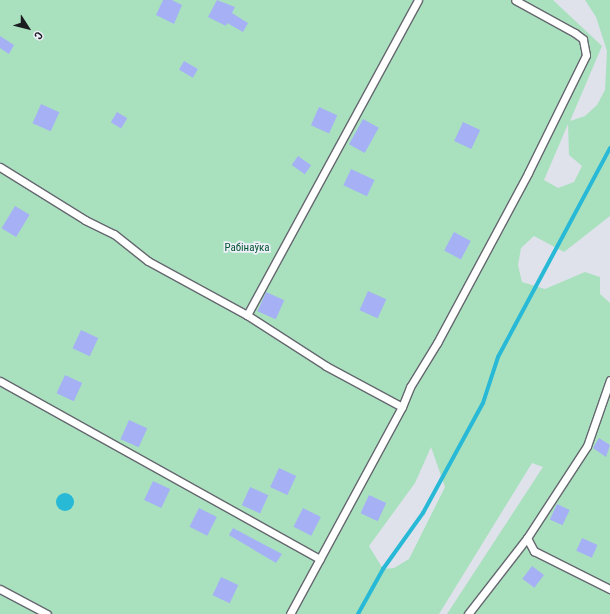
<!DOCTYPE html>
<meta charset="utf-8">
<style>
body{margin:0}
#map{position:relative;width:610px;height:614px;overflow:hidden;background:#dfe1eb;font-family:"Roboto Condensed",sans-serif}
div>[style]{position:absolute}
.green>*{inset:0;background:#a9e1bf}
.water>*{inset:0;background:#27b9d6}
.round{border-radius:50%}
.stream>*{height:4px;margin:-2px;padding:0 2px;transform-origin:2px;border-radius:2px;background:#27b9d6}
.building>*{inset:0;background:#a5b1f4;transform-origin:0 0}
.roads{filter:drop-shadow(1px 0 #65676f) drop-shadow(-1px 0 #65676f) drop-shadow(0 1px #65676f) drop-shadow(0 -1px #65676f)}
.service>*{height:7px;margin:-3.5px;padding:0 3.5px;transform-origin:3.5px;border-radius:3.5px;background:#fff}
span{translate:-50% -50%;white-space:nowrap;text-align:center;line-height:1.15;-webkit-text-stroke:3.5px #eceef8;paint-order:stroke}
.park-label{font-size:11px;color:#075634}
.north{position:absolute;left:8px;top:8px;width:40px;height:40px;-webkit-text-stroke:3px #eceef8;paint-order:stroke;rotate:126deg;font-size:11px;font-weight:700;line-height:16px;text-align:center;color:#1c1d21}
.north::after{content:'';display:block;margin:auto;width:14px;height:18px;background:#1c1d21;clip-path:polygon(50% 0,100% 100%,50% 72%,0 100%)}
</style>
<div id="map">
<div class="green">
<i style="clip-path:polygon(evenodd,0 0,553px 0,602px 46px,570px 121px,585px 116px,597px 105px,605px 90px,607px 51px,596px 17px,585px 0,610px 0,610px 216px,564px 252px,534px 236px,521px 248px,518px 265px,522px 282px,545px 289px,585px 272px,600px 277px,600px 294px,610px 303px,610px 614px,447px 614px,543px 467px,532px 463px,439px 614px,0 614px,0 0,568px 124px,569px 155px,582px 166px,574px 182px,558px 188px,544px 180px,568px 124px,0 0,431px 447px,445px 487px,409px 559px,394px 568px,383px 569px,369px 546px,415px 483px,431px 447px)"></i>
</div>
<div class="water">
<i class="round" style="left:56px;top:493px;width:18px;height:18px"></i>
</div>
<div class="stream">
<i style="left:358px;top:614px;width:51px;rotate:-60.9deg"></i>
<i style="left:383px;top:569px;width:69px;rotate:-54.5deg"></i>
<i style="left:423px;top:513px;width:125px;rotate:-61.4deg"></i>
<i style="left:483px;top:403px;width:48px;rotate:-71.9deg"></i>
<i style="left:498px;top:357px;width:237px;rotate:-61.8deg"></i>
</div>
<div class="building">
<i style="clip-path:polygon(163px 0,172px 0,182px 5px,174px 24px,156px 15px)"></i>
<i style="clip-path:polygon(217px 0,235px 7px,232px 13px,248px 23px,243px 32px,227px 23px,226px 26px,208px 17px)"></i>
<i style="clip-path:polygon(0 36px,14px 45px,9px 54px,0 48px)"></i>
<i style="left:184px;top:61px;width:16px;height:10px;rotate:30deg"></i>
<i style="left:41px;top:104px;width:20px;height:21px;rotate:24deg"></i>
<i style="left:319px;top:107px;width:20px;height:20px;rotate:24deg"></i>
<i style="left:117px;top:112px;width:12px;height:12px;rotate:31deg"></i>
<i style="left:363px;top:119px;width:18px;height:29px;rotate:29deg"></i>
<i style="left:463px;top:122px;width:19px;height:21px;rotate:25deg"></i>
<i style="left:298px;top:156px;width:16px;height:11px;rotate:35deg"></i>
<i style="left:351px;top:169px;width:26px;height:18px;rotate:25deg"></i>
<i style="left:15px;top:206px;width:17px;height:26px;rotate:31deg"></i>
<i style="left:454px;top:232px;width:19px;height:21px;rotate:28deg"></i>
<i style="left:368px;top:291px;width:20px;height:21px;rotate:24deg"></i>
<i style="left:266px;top:292px;width:20px;height:21px;rotate:24deg"></i>
<i style="left:81px;top:330px;width:19px;height:20px;rotate:25deg"></i>
<i style="left:65px;top:375px;width:19px;height:20px;rotate:25deg"></i>
<i style="left:129px;top:420px;width:20px;height:21px;rotate:24deg"></i>
<i style="clip-path:polygon(599px 438px,610px 445px,606px 457px,593px 448px)"></i>
<i style="left:279px;top:468px;width:19px;height:21px;rotate:25deg"></i>
<i style="left:153px;top:481px;width:19px;height:21px;rotate:25deg"></i>
<i style="left:250px;top:487px;width:20px;height:20px;rotate:24deg"></i>
<i style="left:369px;top:495px;width:19px;height:20px;rotate:25deg"></i>
<i style="left:557px;top:504px;width:14px;height:17px;rotate:25deg"></i>
<i style="left:199px;top:508px;width:20px;height:21px;rotate:27deg"></i>
<i style="left:303px;top:508px;width:20px;height:21px;rotate:27deg"></i>
<i style="clip-path:polygon(233px 528px,282px 554px,276px 563px,229px 535px)"></i>
<i style="left:582px;top:538px;width:17px;height:14px;rotate:24deg"></i>
<i style="left:532px;top:566px;width:15px;height:16px;rotate:37deg"></i>
<i style="left:221px;top:577px;width:19px;height:20px;rotate:25deg"></i>
</div>
<div class="roads">
<div class="service">
<i style="left:0;top:167px;width:100px;rotate:31.9deg"></i>
<i style="left:85px;top:220px;width:32px;rotate:26deg"></i>
<i style="left:114px;top:234px;width:43px;rotate:38.5deg"></i>
<i style="left:148px;top:261px;width:113px;rotate:28.6deg"></i>
<i style="left:247px;top:315px;width:94px;rotate:32.8deg"></i>
<i style="left:326px;top:366px;width:86px;rotate:28.3deg"></i>
<i style="left:247px;top:315px;width:358px;rotate:-61.5deg"></i>
<i style="left:610px;top:380px;width:70px;rotate:109.2deg"></i>
<i style="left:587px;top:446px;width:110px;rotate:123.1deg"></i>
<i style="left:527px;top:538px;width:15px;rotate:62deg"></i>
<i style="left:534px;top:551px;width:85px;rotate:26.6deg"></i>
<i style="left:0;top:381px;width:366px;rotate:29.1deg"></i>
<i style="left:0;top:589px;width:53px;rotate:28deg"></i>
<i style="left:290px;top:614px;width:235px;rotate:-61.6deg"></i>
<i style="left:402px;top:407px;width:22px;rotate:-68deg"></i>
<i style="left:410px;top:387px;width:52px;rotate:-58.5deg"></i>
<i style="left:437px;top:343px;width:193px;rotate:-61.8deg"></i>
<i style="left:528px;top:173px;width:131px;rotate:-63.8deg"></i>
<i style="left:586px;top:55px;width:16px;rotate:-101deg"></i>
<i style="left:583px;top:39px;width:10px;rotate:-143deg"></i>
<i style="left:575px;top:33px;width:68px;rotate:-151.2deg"></i>
<i style="left:468px;top:614px;width:96px;rotate:-52.2deg"></i>
</div>
</div>
<div class="park-label">
<span style="left:247px;top:248px">Рабінаўка</span>
</div>
<div class="north">С</div>
</div>
